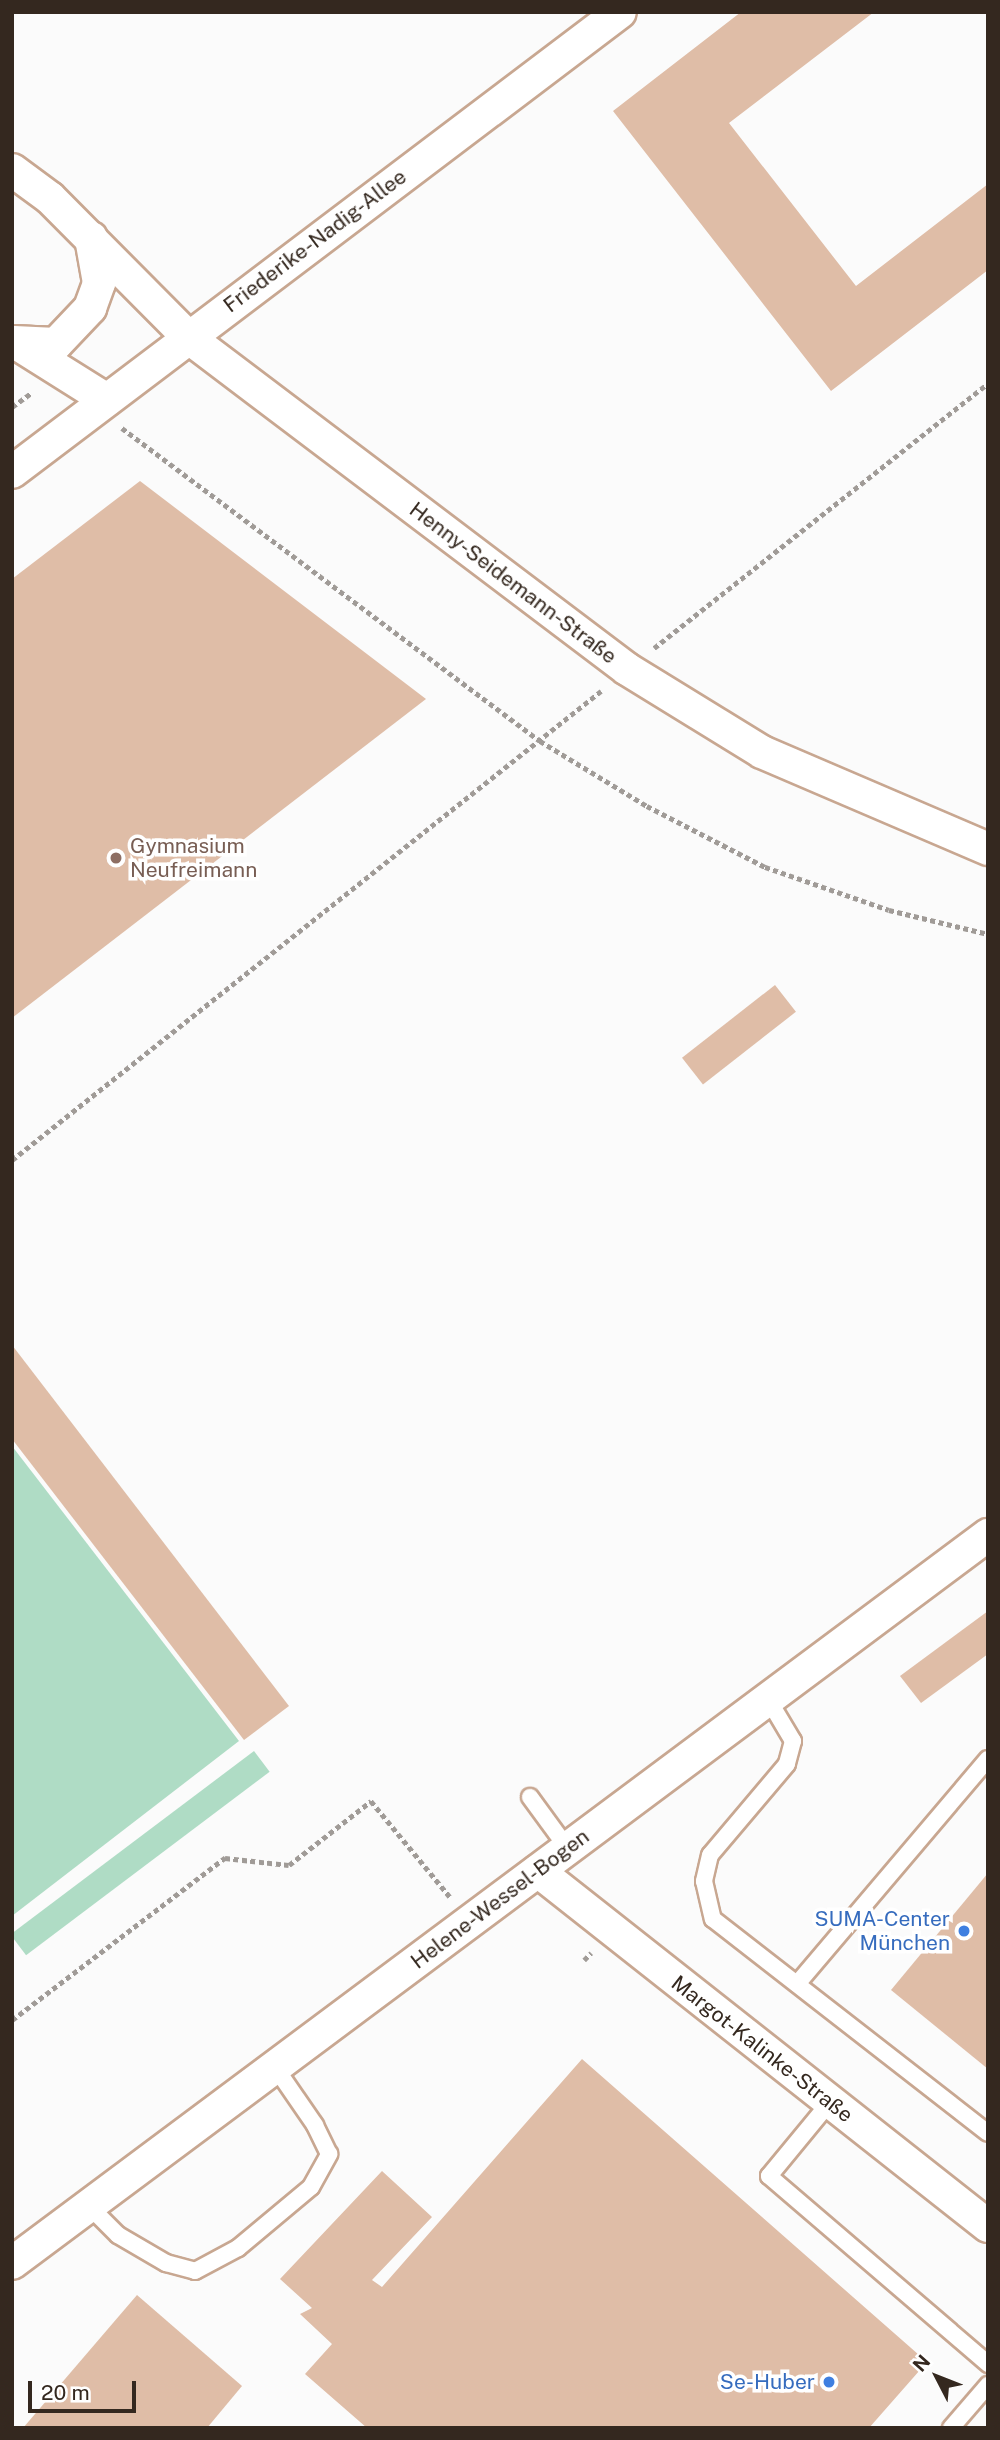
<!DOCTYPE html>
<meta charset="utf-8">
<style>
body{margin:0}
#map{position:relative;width:1000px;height:2440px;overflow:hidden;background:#fbfbfb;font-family:"Public Sans",sans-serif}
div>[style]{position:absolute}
.green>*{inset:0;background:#afdcc5;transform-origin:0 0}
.building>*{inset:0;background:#dfbda7;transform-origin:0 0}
.path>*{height:4.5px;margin-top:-2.25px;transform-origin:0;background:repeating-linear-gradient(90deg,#a09b97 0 5px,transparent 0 8.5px)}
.roads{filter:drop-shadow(2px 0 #c8a791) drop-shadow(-2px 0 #c8a791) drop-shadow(0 2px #c8a791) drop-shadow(0 -2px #c8a791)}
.service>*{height:16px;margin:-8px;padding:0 8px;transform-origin:8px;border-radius:8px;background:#fff}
.minor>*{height:32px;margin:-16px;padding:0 16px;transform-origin:16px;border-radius:16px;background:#fff}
.dots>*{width:19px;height:19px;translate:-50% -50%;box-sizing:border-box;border:4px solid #fff;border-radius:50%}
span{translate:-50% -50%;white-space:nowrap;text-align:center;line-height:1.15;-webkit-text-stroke:7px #fff;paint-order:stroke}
.street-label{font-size:21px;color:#34281f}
.education-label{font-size:21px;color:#785e54}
.left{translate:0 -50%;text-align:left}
.shop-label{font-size:21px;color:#366cbe}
.right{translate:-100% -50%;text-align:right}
.frame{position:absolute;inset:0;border:14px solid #34281f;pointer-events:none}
.north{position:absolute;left:902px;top:2342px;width:70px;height:70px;-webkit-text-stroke:5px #fff;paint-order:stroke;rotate:312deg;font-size:19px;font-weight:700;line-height:28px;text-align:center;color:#34281f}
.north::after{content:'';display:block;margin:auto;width:24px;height:32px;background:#34281f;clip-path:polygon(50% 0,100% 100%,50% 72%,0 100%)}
.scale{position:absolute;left:28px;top:2381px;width:108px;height:32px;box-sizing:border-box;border:4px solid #34281f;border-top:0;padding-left:9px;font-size:21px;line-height:24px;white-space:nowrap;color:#34281f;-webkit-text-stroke:5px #fff;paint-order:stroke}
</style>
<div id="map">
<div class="green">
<i style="clip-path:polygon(12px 1446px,239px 1741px,12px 1916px)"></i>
<i style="left:254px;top:1751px;width:26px;height:305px;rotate:53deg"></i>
</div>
<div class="building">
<i style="clip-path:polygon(741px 12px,874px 12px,729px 123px,856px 286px,988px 184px,988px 270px,831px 391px,613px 111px)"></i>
<i style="clip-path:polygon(140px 481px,426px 699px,12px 1018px,12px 579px)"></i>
<i style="left:775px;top:985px;width:34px;height:118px;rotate:52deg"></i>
<i style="clip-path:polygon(12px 1345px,289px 1706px,244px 1740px,12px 1439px)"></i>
<i style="clip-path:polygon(988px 1611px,988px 1654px,921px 1703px,900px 1676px)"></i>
<i style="clip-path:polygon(988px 1873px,988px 2069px,891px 1990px)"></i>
<i style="clip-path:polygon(582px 2059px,927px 2362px,869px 2428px,367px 2428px,305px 2374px,332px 2344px,300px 2314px,312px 2308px,280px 2279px,382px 2171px,432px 2217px,372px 2280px,382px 2287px)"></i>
<i style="clip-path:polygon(137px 2295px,242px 2386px,207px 2428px,23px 2428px)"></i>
</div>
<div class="path">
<i style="left:12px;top:407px;width:24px;rotate:-36deg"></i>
<i style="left:122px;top:428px;width:522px;rotate:36.83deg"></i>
<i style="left:540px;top:741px;width:125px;rotate:31.3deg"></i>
<i style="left:647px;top:806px;width:133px;rotate:27.3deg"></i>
<i style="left:765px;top:867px;width:131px;rotate:19.1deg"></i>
<i style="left:889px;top:910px;width:102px;rotate:13.6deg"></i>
<i style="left:654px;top:648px;width:426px;rotate:-38.4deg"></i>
<i style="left:12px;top:1160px;width:753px;rotate:-38.53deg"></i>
<i style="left:584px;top:1960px;width:10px;rotate:-45deg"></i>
<i style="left:12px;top:2020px;width:268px;rotate:-37.3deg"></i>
<i style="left:225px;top:1858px;width:64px;rotate:6.2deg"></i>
<i style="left:289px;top:1865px;width:104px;rotate:-38deg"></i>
<i style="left:371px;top:1801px;width:124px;rotate:50.5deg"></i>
</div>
<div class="roads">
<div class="service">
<i style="left:768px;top:1699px;width:49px;rotate:59.2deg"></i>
<i style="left:793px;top:1741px;width:24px;rotate:105deg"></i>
<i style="left:787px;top:1764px;width:119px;rotate:130.2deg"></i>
<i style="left:710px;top:1855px;width:27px;rotate:103deg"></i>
<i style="left:704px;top:1881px;width:39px;rotate:77deg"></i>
<i style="left:713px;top:1919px;width:348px;rotate:37.9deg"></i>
<i style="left:530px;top:1797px;width:64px;rotate:53.8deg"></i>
<i style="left:797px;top:1984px;width:295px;rotate:-49.7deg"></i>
<i style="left:830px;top:2102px;width:96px;rotate:129.5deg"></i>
<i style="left:769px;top:2176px;width:289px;rotate:40.6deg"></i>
<i style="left:89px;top:2206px;width:41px;rotate:45deg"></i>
<i style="left:118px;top:2235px;width:56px;rotate:30.3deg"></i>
<i style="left:166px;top:2263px;width:30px;rotate:15deg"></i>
<i style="left:195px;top:2271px;width:49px;rotate:-28.1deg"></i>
<i style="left:238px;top:2248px;width:95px;rotate:-39.9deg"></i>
<i style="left:311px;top:2187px;width:38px;rotate:-61deg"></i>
<i style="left:329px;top:2154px;width:32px;rotate:-116deg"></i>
<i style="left:315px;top:2125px;width:70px;rotate:-124.6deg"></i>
<i style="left:951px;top:2428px;width:57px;rotate:-49.3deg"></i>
</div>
<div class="minor">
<i style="left:12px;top:170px;width:47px;rotate:36.4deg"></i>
<i style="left:50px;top:198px;width:196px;rotate:45.2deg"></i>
<i style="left:188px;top:337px;width:550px;rotate:37.1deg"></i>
<i style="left:627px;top:669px;width:158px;rotate:31.6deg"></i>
<i style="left:762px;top:752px;width:246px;rotate:23.2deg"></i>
<i style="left:14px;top:342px;width:42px;rotate:2.7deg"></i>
<i style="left:56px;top:344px;width:50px;rotate:-46.6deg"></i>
<i style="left:90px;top:308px;width:27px;rotate:-70deg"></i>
<i style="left:99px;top:283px;width:46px;rotate:-100.1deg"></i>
<i style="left:16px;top:343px;width:107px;rotate:32.1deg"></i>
<i style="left:12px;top:472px;width:762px;rotate:-37.11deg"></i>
<i style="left:538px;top:1871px;width:573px;rotate:38.27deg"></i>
<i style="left:12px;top:2263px;width:1218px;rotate:-36.72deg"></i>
</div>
</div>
<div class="dots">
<i style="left:116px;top:858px;background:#8d6e63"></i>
<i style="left:964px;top:1931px;background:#3f7fe0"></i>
<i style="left:829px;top:2382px;background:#3f7fe0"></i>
</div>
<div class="street-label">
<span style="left:315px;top:241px;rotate:-37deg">Friederike-Nadig-Allee</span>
<span style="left:513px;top:583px;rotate:37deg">Henny-Seidemann-Straße</span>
<span style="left:500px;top:1899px;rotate:-37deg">Helene-Wessel-Bogen</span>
<span style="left:762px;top:2049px;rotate:38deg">Margot-Kalinke-Straße</span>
</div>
<div class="education-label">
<span class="left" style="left:130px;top:858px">Gymnasium<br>Neufreimann</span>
</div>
<div class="shop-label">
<span class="right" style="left:950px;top:1931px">SUMA-Center<br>München</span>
<span class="right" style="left:815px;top:2382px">Se-Huber</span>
</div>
<div class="frame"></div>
<div class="north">N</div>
<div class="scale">20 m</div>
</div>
